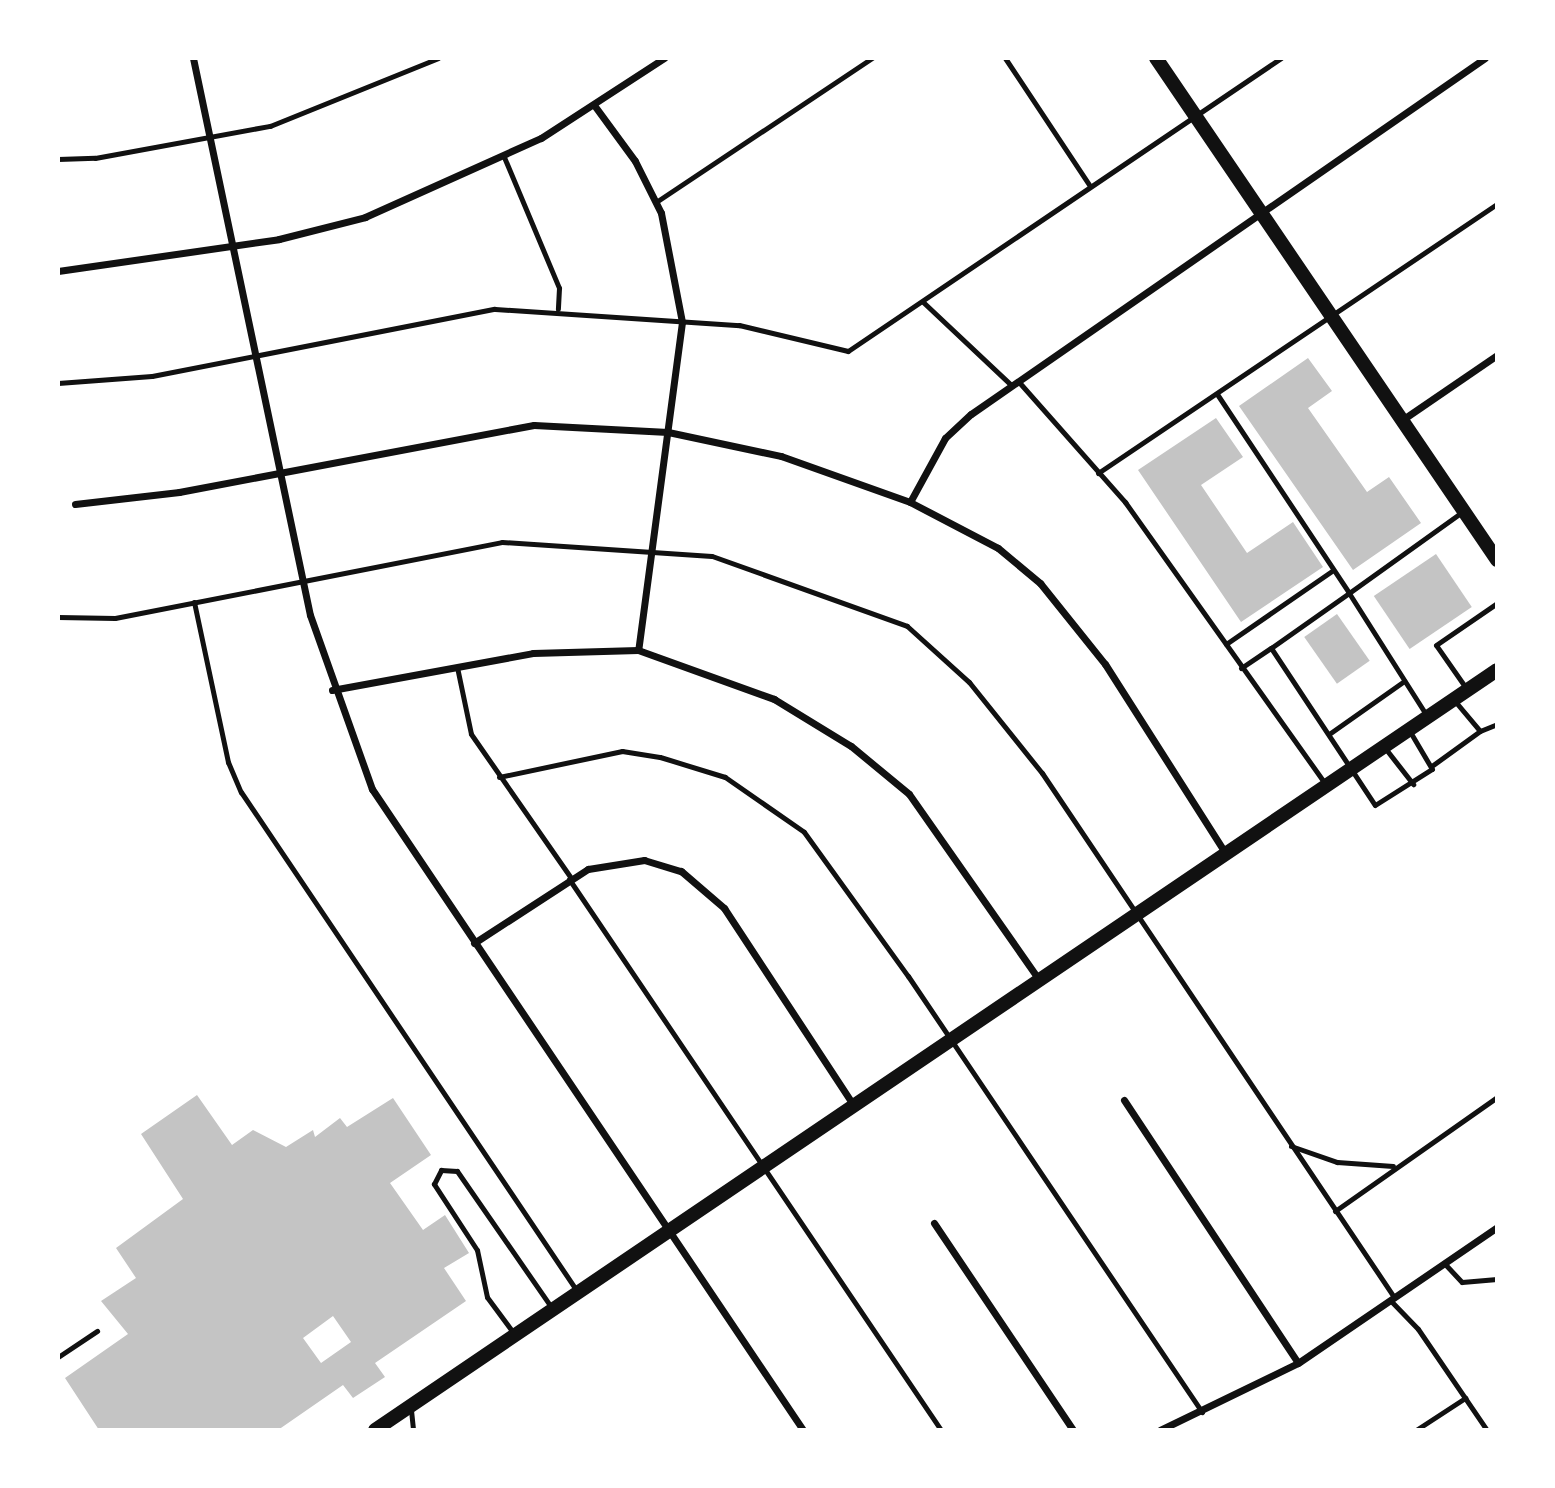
<!DOCTYPE html>
<style>
body{margin:0}
#map{position:relative;width:1555px;height:1488px;overflow:hidden;background:#fff;font-family:"Alegreya Sans",sans-serif}
div>[style]{position:absolute}
.building>*{inset:0;background:#c4c4c4;transform-origin:0 0}
.service>*{height:5px;margin:-2.5px;padding:0 2.5px;transform-origin:2.5px;border-radius:2.5px;background:#111}
.minor>*{height:7px;margin:-3.5px;padding:0 3.5px;transform-origin:3.5px;border-radius:3.5px;background:#111}
.secondary>*{height:14px;margin:-7px;padding:0 7px;transform-origin:7px;border-radius:7px;background:#111}
span{translate:-50% -50%;white-space:nowrap;text-align:center;line-height:1.15;-webkit-text-stroke:5px #fff;paint-order:stroke}
.frame{position:absolute;inset:0;border:60px solid #fff;pointer-events:none}
</style>
<div id="map">
<div class="building">
<i style="clip-path:polygon(1308px 358px,1332px 391px,1308px 408px,1367px 492px,1389px 477px,1421px 523px,1353px 570px,1239px 406px)"></i>
<i style="clip-path:polygon(1216px 418px,1243px 457px,1201px 485px,1247px 553px,1293px 522px,1323px 567px,1241px 622px,1138px 470px)"></i>
<i style="left:1436px;top:554px;width:64px;height:75px;rotate:56deg"></i>
<i style="left:1337px;top:614px;width:57px;height:40px;rotate:55deg"></i>
<i style="clip-path:polygon(evenodd,197px 1095px,232px 1145px,253px 1130px,286px 1147px,313px 1130px,315px 1137px,340px 1118px,347px 1127px,393px 1098px,431px 1155px,390px 1183px,423px 1230px,445px 1215px,469px 1253px,444px 1268px,466px 1301px,375px 1363px,385px 1377px,353px 1398px,343px 1385px,278px 1430px,99px 1430px,65px 1378px,128px 1334px,101px 1301px,136px 1278px,116px 1248px,183px 1199px,141px 1134px,197px 1095px,333px 1316px,351px 1342px,321px 1363px,303px 1338px,333px 1316px)"></i>
</div>
<div class="service">
<i style="left:1005px;top:58px;width:154px;rotate:56.4deg"></i>
<i style="left:504px;top:157px;width:142px;rotate:67.2deg"></i>
<i style="left:559px;top:288px;width:21px;rotate:93deg"></i>
<i style="left:58px;top:159px;width:37px;rotate:-2deg"></i>
<i style="left:95px;top:158px;width:178px;rotate:-10.4deg"></i>
<i style="left:270px;top:126px;width:181px;rotate:-22deg"></i>
<i style="left:656px;top:202px;width:260px;rotate:-33.7deg"></i>
<i style="left:923px;top:302px;width:122px;rotate:43.3deg"></i>
<i style="left:1018px;top:381px;width:162px;rotate:48.5deg"></i>
<i style="left:1125px;top:502px;width:345px;rotate:54.6deg"></i>
<i style="left:58px;top:383px;width:94px;rotate:-4.3deg"></i>
<i style="left:152px;top:376px;width:349px;rotate:-11.1deg"></i>
<i style="left:495px;top:309px;width:245px;rotate:3.8deg"></i>
<i style="left:739px;top:325px;width:112px;rotate:13.4deg"></i>
<i style="left:848px;top:351px;width:523px;rotate:-34.09deg"></i>
<i style="left:1217px;top:394px;width:239px;rotate:56.4deg"></i>
<i style="left:1349px;top:593px;width:95px;rotate:144.8deg"></i>
<i style="left:1098px;top:473px;width:481px;rotate:-34deg"></i>
<i style="left:194px;top:602px;width:164px;rotate:78deg"></i>
<i style="left:228px;top:762px;width:33px;rotate:67deg"></i>
<i style="left:241px;top:792px;width:602px;rotate:56.05deg"></i>
<i style="left:58px;top:617px;width:57px;rotate:1deg"></i>
<i style="left:115px;top:618px;width:394px;rotate:-11.1deg"></i>
<i style="left:502px;top:542px;width:210px;rotate:3.8deg"></i>
<i style="left:712px;top:556px;width:207px;rotate:19.7deg"></i>
<i style="left:907px;top:626px;width:84px;rotate:42.1deg"></i>
<i style="left:969px;top:682px;width:117px;rotate:51.3deg"></i>
<i style="left:1042px;top:773px;width:631px;rotate:56.11deg"></i>
<i style="left:1226px;top:644px;width:129px;rotate:-34.6deg"></i>
<i style="left:457px;top:667px;width:68px;rotate:78.2deg"></i>
<i style="left:471px;top:734px;width:175px;rotate:55.2deg"></i>
<i style="left:1241px;top:668px;width:36px;rotate:-34deg"></i>
<i style="left:1271px;top:648px;width:188px;rotate:56.5deg"></i>
<i style="left:1375px;top:805px;width:67px;rotate:-32.3deg"></i>
<i style="left:1432px;top:769px;width:45px;rotate:-120.5deg"></i>
<i style="left:1466px;top:688px;width:52px;rotate:-124.9deg"></i>
<i style="left:1436px;top:645px;width:74px;rotate:-34.5deg"></i>
<i style="left:1454px;top:700px;width:40px;rotate:50deg"></i>
<i style="left:1480px;top:731px;width:18px;rotate:-22deg"></i>
<i style="left:1427px;top:716px;width:146px;rotate:-122.4deg"></i>
<i style="left:1349px;top:593px;width:139px;rotate:-35.6deg"></i>
<i style="left:1329px;top:734px;width:92px;rotate:-35.2deg"></i>
<i style="left:1385px;top:748px;width:46px;rotate:52.1deg"></i>
<i style="left:1433px;top:765px;width:58px;rotate:-35.9deg"></i>
<i style="left:499px;top:777px;width:126px;rotate:-11.9deg"></i>
<i style="left:622px;top:751px;width:38px;rotate:9deg"></i>
<i style="left:660px;top:757px;width:68px;rotate:17.1deg"></i>
<i style="left:725px;top:777px;width:96px;rotate:34.8deg"></i>
<i style="left:804px;top:832px;width:178px;rotate:54.2deg"></i>
<i style="left:908px;top:976px;width:526px;rotate:56.01deg"></i>
<i style="left:569px;top:879px;width:665px;rotate:55.98deg"></i>
<i style="left:1291px;top:1146px;width:49px;rotate:19.2deg"></i>
<i style="left:1337px;top:1162px;width:56px;rotate:4.1deg"></i>
<i style="left:1335px;top:1211px;width:198px;rotate:-35.1deg"></i>
<i style="left:1444px;top:1263px;width:26px;rotate:47deg"></i>
<i style="left:1462px;top:1282px;width:35px;rotate:-5deg"></i>
<i style="left:1390px;top:1300px;width:40px;rotate:46deg"></i>
<i style="left:1418px;top:1329px;width:122px;rotate:55.7deg"></i>
<i style="left:515px;top:1335px;width:47px;rotate:-126.4deg"></i>
<i style="left:487px;top:1297px;width:48px;rotate:-102deg"></i>
<i style="left:477px;top:1250px;width:79px;rotate:-123.1deg"></i>
<i style="left:434px;top:1184px;width:16px;rotate:-63deg"></i>
<i style="left:441px;top:1170px;width:16px;rotate:4deg"></i>
<i style="left:457px;top:1171px;width:165px;rotate:55.3deg"></i>
<i style="left:58px;top:1357px;width:47px;rotate:-33.7deg"></i>
<i style="left:411px;top:1410px;width:20px;rotate:84deg"></i>
<i style="left:1416px;top:1430px;width:59px;rotate:-33.1deg"></i>
</div>
<div class="minor">
<i style="left:193px;top:58px;width:569px;rotate:78.14deg"></i>
<i style="left:310px;top:615px;width:185px;rotate:70.4deg"></i>
<i style="left:372px;top:789px;width:772px;rotate:56.08deg"></i>
<i style="left:594px;top:105px;width:69px;rotate:53.8deg"></i>
<i style="left:635px;top:161px;width:58px;rotate:63.4deg"></i>
<i style="left:661px;top:213px;width:111px;rotate:79.1deg"></i>
<i style="left:682px;top:322px;width:331px;rotate:97.6deg"></i>
<i style="left:58px;top:271px;width:223px;rotate:-8.2deg"></i>
<i style="left:279px;top:239px;width:89px;rotate:-14.3deg"></i>
<i style="left:365px;top:217px;width:193px;rotate:-24.2deg"></i>
<i style="left:541px;top:138px;width:147px;rotate:-33deg"></i>
<i style="left:1402px;top:420px;width:115px;rotate:-34.4deg"></i>
<i style="left:910px;top:502px;width:73px;rotate:-61.3deg"></i>
<i style="left:945px;top:438px;width:35px;rotate:-43deg"></i>
<i style="left:971px;top:414px;width:625px;rotate:-34.71deg"></i>
<i style="left:75px;top:504px;width:105px;rotate:-6.6deg"></i>
<i style="left:179px;top:492px;width:361px;rotate:-10.7deg"></i>
<i style="left:534px;top:425px;width:134px;rotate:3deg"></i>
<i style="left:668px;top:432px;width:116px;rotate:12deg"></i>
<i style="left:781px;top:456px;width:137px;rotate:19.6deg"></i>
<i style="left:910px;top:502px;width:99px;rotate:27.6deg"></i>
<i style="left:998px;top:548px;width:55px;rotate:39.8deg"></i>
<i style="left:1040px;top:583px;width:104px;rotate:51.3deg"></i>
<i style="left:1105px;top:664px;width:225px;rotate:57.5deg"></i>
<i style="left:332px;top:690px;width:204px;rotate:-10.4deg"></i>
<i style="left:533px;top:653px;width:105px;rotate:-1.6deg"></i>
<i style="left:638px;top:650px;width:145px;rotate:19.8deg"></i>
<i style="left:774px;top:699px;width:90px;rotate:31.4deg"></i>
<i style="left:851px;top:746px;width:75px;rotate:39.6deg"></i>
<i style="left:909px;top:794px;width:227px;rotate:55deg"></i>
<i style="left:474px;top:943px;width:136px;rotate:-33deg"></i>
<i style="left:588px;top:869px;width:57px;rotate:-9.1deg"></i>
<i style="left:644px;top:860px;width:39px;rotate:17deg"></i>
<i style="left:681px;top:871px;width:57px;rotate:40.7deg"></i>
<i style="left:724px;top:908px;width:237px;rotate:56.7deg"></i>
<i style="left:1124px;top:1100px;width:315px;rotate:56.5deg"></i>
<i style="left:934px;top:1223px;width:249px;rotate:56.1deg"></i>
<i style="left:1160px;top:1430px;width:153px;rotate:-25.9deg"></i>
<i style="left:1298px;top:1363px;width:241px;rotate:-34.3deg"></i>
</div>
<div class="secondary">
<i style="left:1156px;top:58px;width:607px;rotate:55.81deg"></i>
<i style="left:375px;top:1430px;width:1355px;rotate:-34.11deg"></i>
</div>
<div class="frame"></div>
</div>
